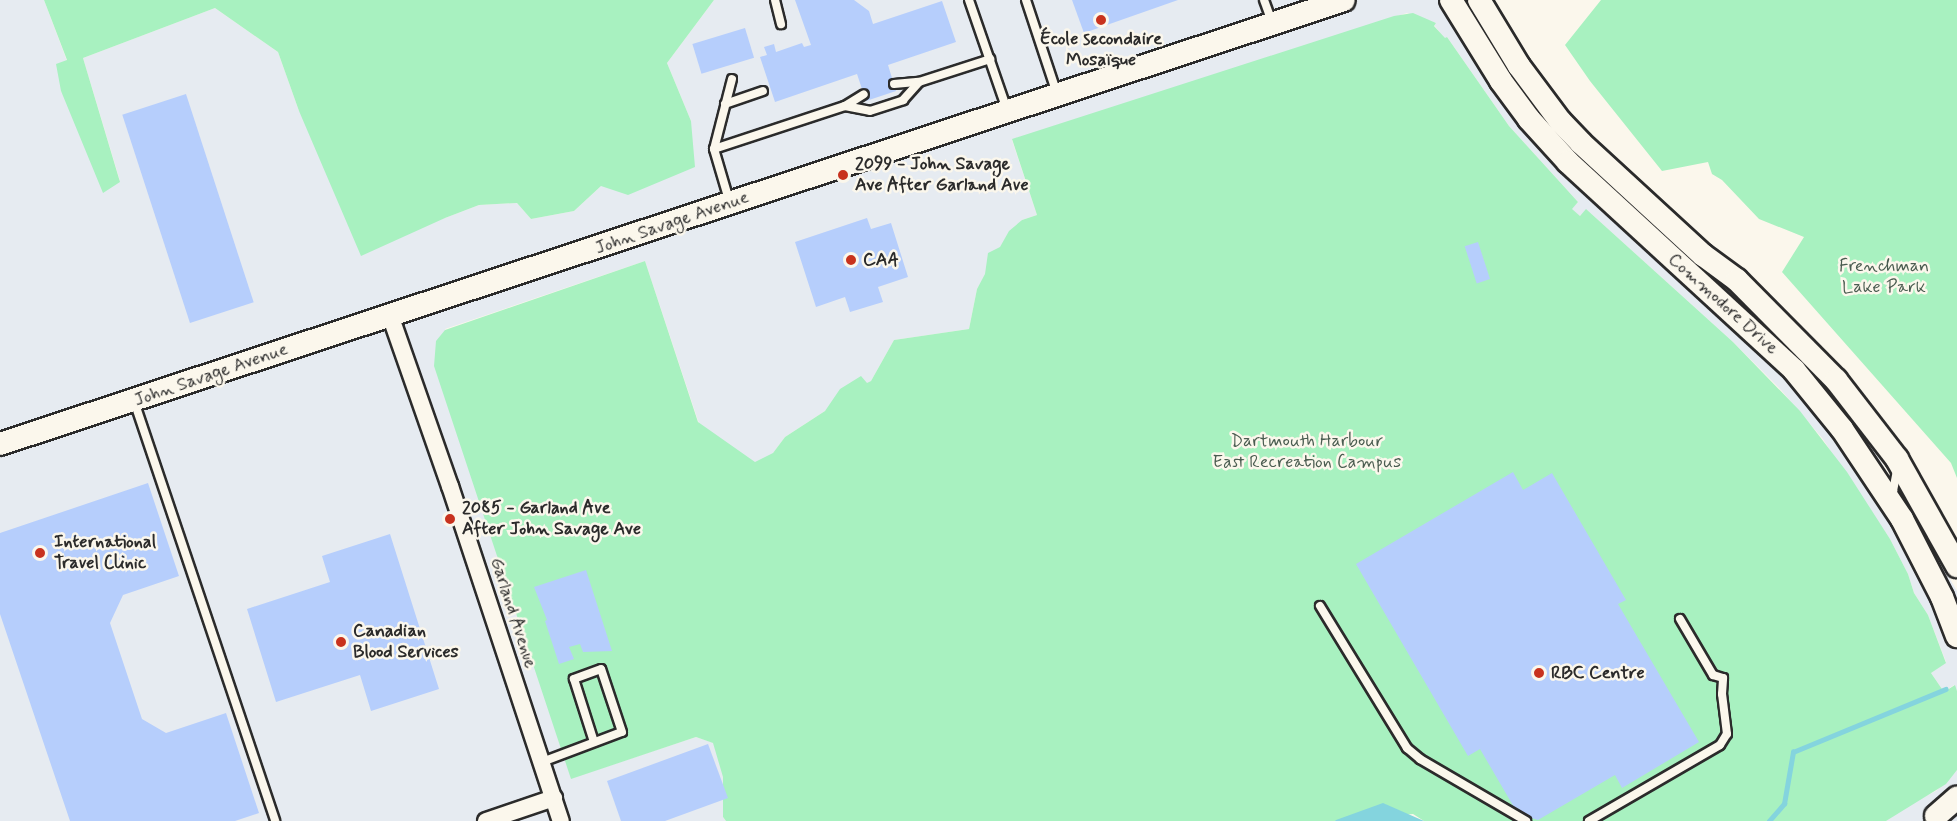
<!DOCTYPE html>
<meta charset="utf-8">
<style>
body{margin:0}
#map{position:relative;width:1957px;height:821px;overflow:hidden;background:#fbf7ec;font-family:Mynerve,sans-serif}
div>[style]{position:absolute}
.built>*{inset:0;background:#e6ebf1}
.green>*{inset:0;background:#a8f1c0}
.water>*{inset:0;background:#84d4de}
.stream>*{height:4.5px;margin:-2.25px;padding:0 2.25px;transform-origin:2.25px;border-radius:2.25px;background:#84d4de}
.building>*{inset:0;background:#b6cefc;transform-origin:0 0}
.roads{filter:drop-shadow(2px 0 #2b2b2b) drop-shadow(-2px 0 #2b2b2b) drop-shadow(0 2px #2b2b2b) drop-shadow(0 -2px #2b2b2b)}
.service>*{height:8px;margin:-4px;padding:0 4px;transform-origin:4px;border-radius:4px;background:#fbf7ec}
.minor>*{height:16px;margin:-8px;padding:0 8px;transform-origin:8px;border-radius:8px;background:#fbf7ec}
.secondary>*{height:22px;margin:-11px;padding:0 11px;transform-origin:11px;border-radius:11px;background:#fbf7ec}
.dots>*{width:16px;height:16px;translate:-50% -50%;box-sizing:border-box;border:3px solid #fbf7ec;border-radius:50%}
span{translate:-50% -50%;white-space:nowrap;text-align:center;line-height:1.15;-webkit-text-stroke:5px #fbf7ec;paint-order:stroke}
.poi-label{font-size:18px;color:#2b2b2b;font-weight:700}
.left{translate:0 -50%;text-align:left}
.street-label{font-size:18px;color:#2b2b2b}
.park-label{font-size:18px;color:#4a5c50}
</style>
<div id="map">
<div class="built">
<i style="clip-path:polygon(0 0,44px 0,67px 61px,61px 91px,120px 181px,83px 58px,215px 8px,278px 52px,299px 111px,445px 218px,479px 205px,517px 203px,531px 219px,574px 211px,601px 186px,691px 121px,667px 63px,714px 0,1465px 0,1513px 82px,1866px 436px,1957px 591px,1957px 691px,1954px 685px,1944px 692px,1931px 673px,1946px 662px,1928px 615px,1914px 593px,1908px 574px,1890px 539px,1822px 438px,1781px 390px,1733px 342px,1587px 210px,1580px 216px,1571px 209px,1578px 202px,1509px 126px,1447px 37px,1445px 39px,1434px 25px,1436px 23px,1407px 13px,1012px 140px,1037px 215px,1022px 220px,977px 289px,969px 329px,894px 340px,871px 381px,785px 437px,753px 480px,722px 493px,645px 261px,445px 329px,572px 778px,696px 737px,723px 746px,723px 817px,726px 821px,0 821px)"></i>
<i style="clip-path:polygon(1957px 770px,1957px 821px,1886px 821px,1908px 805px,1936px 791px)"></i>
</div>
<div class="green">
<i style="clip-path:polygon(44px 0,714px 0,667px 63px,691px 121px,695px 167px,628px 195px,601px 186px,574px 211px,531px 219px,517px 203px,479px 205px,445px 218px,361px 256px,299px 111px,278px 52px,215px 8px,83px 58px,120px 182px,103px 193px,61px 91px,56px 64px,67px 60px)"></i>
<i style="clip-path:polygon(1601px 0,1957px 0,1957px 478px,1951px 463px,1782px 272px,1804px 237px,1759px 219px,1722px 180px,1712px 174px,1708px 162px,1662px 171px,1590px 81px,1565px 45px)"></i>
<i style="clip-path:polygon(1413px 13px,1436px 23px,1434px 26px,1445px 38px,1447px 37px,1509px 126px,1578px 202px,1572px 209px,1580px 216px,1586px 209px,1733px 342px,1800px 411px,1847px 472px,1890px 539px,1908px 574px,1914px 593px,1928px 615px,1946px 663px,1931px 673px,1944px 692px,1955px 685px,1957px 691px,1957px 770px,1946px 784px,1886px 821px,1424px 821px,1413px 814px,1335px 821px,726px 821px,723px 817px,723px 777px,713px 743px,696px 737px,571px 779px,434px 366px,436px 341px,445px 330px,645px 261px,698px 422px,755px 462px,773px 453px,785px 437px,825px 411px,840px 389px,861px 376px,867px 383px,871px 381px,894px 340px,969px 329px,977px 289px,985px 274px,988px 253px,1000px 247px,1009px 231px,1022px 220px,1037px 215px,1012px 139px,1394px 16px)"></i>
</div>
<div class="water">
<i style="clip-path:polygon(1383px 803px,1424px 821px,1335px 821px,1336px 820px)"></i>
</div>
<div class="stream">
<i style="left:1769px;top:821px;width:23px;rotate:-49deg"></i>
<i style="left:1784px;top:804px;width:53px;rotate:-80.2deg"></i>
<i style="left:1793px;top:752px;width:165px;rotate:-22.4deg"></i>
</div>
<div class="building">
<i style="clip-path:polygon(795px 0,854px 0,869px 11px,873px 24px,942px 1px,956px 42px,888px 65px,896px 91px,866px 101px,857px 74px,775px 102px,760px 57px,767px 55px,764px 47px,774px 44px,776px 52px,802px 43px,804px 47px,811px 45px)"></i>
<i style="clip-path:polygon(1072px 0,1178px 0,1084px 33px)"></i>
<i style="left:745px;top:28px;width:31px;height:55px;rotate:73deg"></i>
<i style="left:186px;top:94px;width:219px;height:67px;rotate:72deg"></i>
<i style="clip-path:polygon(867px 218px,871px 229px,891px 223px,908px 277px,878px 287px,883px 302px,850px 312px,845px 297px,816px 307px,795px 242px)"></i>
<i style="left:1478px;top:242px;width:39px;height:14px;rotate:72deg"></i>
<i style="clip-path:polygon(1513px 472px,1523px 490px,1552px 473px,1626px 600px,1618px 604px,1699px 742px,1622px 788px,1615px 775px,1538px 820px,1518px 814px,1480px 749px,1468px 756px,1356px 564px)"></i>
<i style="clip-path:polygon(148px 483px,179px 576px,123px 595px,110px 623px,142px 719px,166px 733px,226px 713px,259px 813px,235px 821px,70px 821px,0 614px,0 533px)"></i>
<i style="clip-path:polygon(390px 534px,439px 689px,371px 711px,360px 675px,276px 702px,247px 609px,330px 582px,322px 556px)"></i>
<i style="clip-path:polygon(586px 570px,612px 651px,583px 652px,580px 644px,569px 647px,574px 659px,559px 664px,545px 621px,547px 620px,534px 587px)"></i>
<i style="clip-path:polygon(708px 744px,728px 798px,665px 821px,621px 821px,607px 781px)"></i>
</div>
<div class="roads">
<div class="service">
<i style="left:775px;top:0;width:25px;rotate:76deg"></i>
<i style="left:969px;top:0;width:116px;rotate:70.9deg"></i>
<i style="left:1026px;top:0;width:99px;rotate:71.7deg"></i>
<i style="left:1264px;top:0;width:23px;rotate:70deg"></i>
<i style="left:732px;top:79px;width:72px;rotate:104.4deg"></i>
<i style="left:714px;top:149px;width:138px;rotate:-18.2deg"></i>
<i style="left:845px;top:106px;width:25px;rotate:11deg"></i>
<i style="left:870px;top:111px;width:35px;rotate:-18deg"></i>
<i style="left:903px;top:100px;width:24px;rotate:-48deg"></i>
<i style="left:919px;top:82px;width:75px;rotate:-17.9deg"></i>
<i style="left:894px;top:84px;width:25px;rotate:-5deg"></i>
<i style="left:725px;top:104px;width:40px;rotate:-18.9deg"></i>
<i style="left:845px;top:106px;width:22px;rotate:-32deg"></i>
<i style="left:714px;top:149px;width:53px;rotate:73.6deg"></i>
<i style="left:134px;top:401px;width:443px;rotate:71.4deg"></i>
<i style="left:1888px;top:497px;width:8px;rotate:-50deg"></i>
<i style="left:1893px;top:491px;width:21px;rotate:-79deg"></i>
<i style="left:1320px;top:606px;width:167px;rotate:58.5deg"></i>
<i style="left:1407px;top:748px;width:17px;rotate:40deg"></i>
<i style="left:1420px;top:759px;width:123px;rotate:30.3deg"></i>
<i style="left:542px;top:762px;width:85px;rotate:-20.6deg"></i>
<i style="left:622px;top:732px;width:66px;rotate:-108.4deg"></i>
<i style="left:601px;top:669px;width:29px;rotate:160deg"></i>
<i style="left:574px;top:679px;width:66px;rotate:72.4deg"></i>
<i style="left:1589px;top:821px;width:151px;rotate:-30.1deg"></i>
<i style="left:1720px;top:745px;width:13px;rotate:-58deg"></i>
<i style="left:1727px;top:734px;width:40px;rotate:-97.1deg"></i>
<i style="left:1722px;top:694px;width:16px;rotate:-86deg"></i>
<i style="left:1723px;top:678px;width:10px;rotate:-163deg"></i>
<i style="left:1713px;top:675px;width:65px;rotate:-120.5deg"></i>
</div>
<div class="minor">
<i style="left:390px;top:315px;width:181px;rotate:70.7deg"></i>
<i style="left:450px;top:486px;width:353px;rotate:71.7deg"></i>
<i style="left:486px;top:821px;width:72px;rotate:-18.7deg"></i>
</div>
<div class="secondary">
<i style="left:1451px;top:0;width:95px;rotate:58.3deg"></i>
<i style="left:1501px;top:81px;width:47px;rotate:53.6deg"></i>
<i style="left:1529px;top:119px;width:58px;rotate:47.8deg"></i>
<i style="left:1568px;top:162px;width:307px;rotate:42.6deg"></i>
<i style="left:1794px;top:370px;width:76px;rotate:50.9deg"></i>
<i style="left:1842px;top:429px;width:108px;rotate:56.3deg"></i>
<i style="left:1902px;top:519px;width:88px;rotate:62.9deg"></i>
<i style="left:1942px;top:597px;width:42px;rotate:69deg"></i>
<i style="left:1479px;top:0;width:77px;rotate:58.8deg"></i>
<i style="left:1519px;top:66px;width:69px;rotate:53.3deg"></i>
<i style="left:1560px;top:121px;width:30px;rotate:46deg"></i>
<i style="left:1581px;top:143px;width:166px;rotate:42.6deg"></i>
<i style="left:1703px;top:255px;width:42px;rotate:36.3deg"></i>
<i style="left:1737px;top:280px;width:141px;rotate:45.3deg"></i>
<i style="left:1836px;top:380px;width:100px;rotate:52.3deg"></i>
<i style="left:1897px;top:459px;width:123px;rotate:60.7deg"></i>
<i style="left:0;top:444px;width:1415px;rotate:-18.28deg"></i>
<i style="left:1936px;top:816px;width:28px;rotate:-41deg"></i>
</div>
</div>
<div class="dots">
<i style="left:1101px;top:20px;background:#c8321e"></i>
<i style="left:843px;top:175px;background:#c8321e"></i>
<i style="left:851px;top:260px;background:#c8321e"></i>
<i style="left:450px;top:519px;background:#c8321e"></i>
<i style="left:40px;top:553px;background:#c8321e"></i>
<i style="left:341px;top:642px;background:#c8321e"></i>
<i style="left:1539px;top:673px;background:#c8321e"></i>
</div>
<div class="poi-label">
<span style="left:1101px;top:50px">École secondaire<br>Mosaïque</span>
<span class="left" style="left:855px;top:175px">2099 - John Savage<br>Ave After Garland Ave</span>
<span class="left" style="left:863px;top:260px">CAA</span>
<span class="left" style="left:462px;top:519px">2085 - Garland Ave<br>After John Savage Ave</span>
<span class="left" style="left:54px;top:553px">International<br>Travel Clinic</span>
<span class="left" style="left:353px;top:642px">Canadian<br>Blood Services</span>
<span class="left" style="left:1551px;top:673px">RBC Centre</span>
</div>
<div class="street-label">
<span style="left:672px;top:223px;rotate:-19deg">John Savage Avenue</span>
<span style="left:1723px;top:304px;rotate:42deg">Commodore Drive</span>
<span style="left:211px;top:375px;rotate:-19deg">John Savage Avenue</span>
<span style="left:513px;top:613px;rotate:72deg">Garland Avenue</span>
</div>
<div class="park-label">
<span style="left:1884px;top:277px">Frenchman<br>Lake Park</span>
<span style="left:1307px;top:452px">Dartmouth Harbour<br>East Recreation Campus</span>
</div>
</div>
